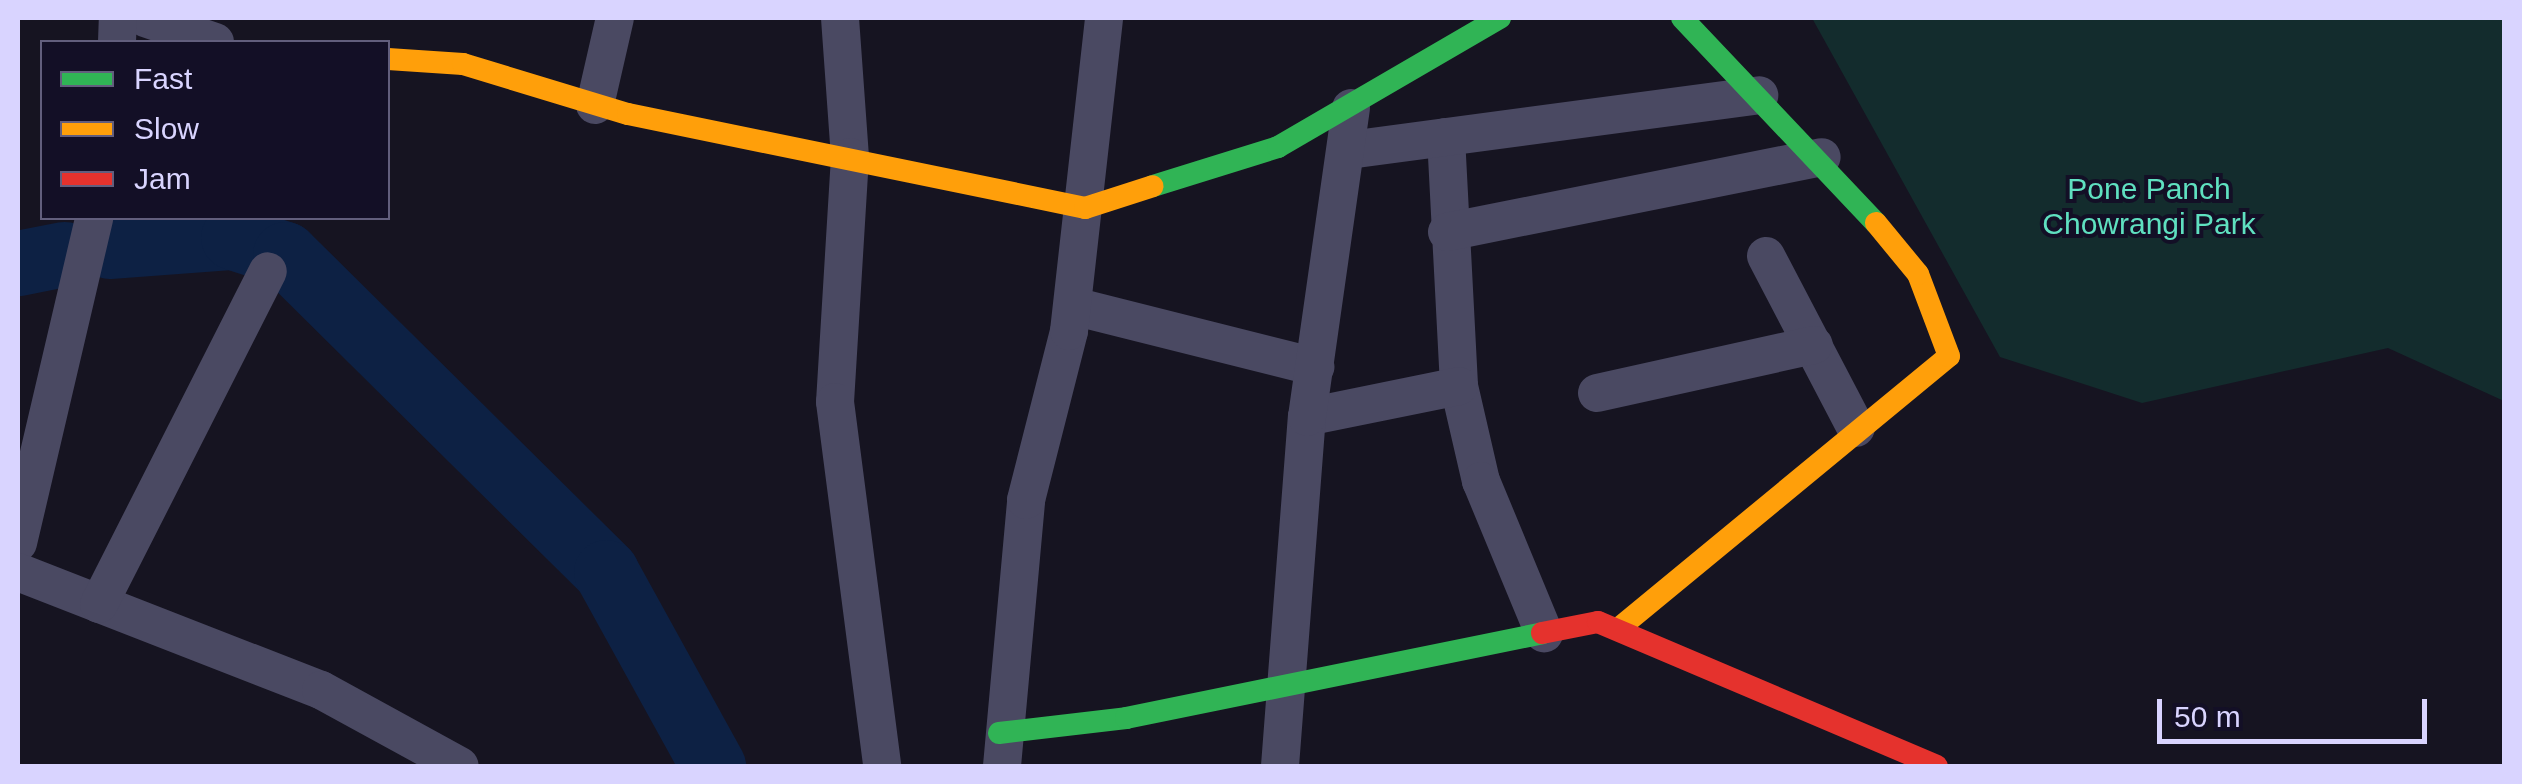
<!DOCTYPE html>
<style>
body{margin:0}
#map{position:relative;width:2522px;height:784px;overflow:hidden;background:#161421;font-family:Arial,sans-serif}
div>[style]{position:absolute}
.green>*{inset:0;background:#132c2d}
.river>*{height:65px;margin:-32.5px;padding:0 32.5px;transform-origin:32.5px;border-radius:32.5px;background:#0d2144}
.street>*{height:38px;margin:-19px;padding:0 19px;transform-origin:19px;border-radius:19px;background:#4a4962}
.fast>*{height:22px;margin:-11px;padding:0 11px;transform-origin:11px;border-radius:11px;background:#30b455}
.slow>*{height:22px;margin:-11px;padding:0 11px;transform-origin:11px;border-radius:11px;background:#ff9f0a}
.jam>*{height:22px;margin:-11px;padding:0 11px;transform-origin:11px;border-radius:11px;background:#e5322d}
span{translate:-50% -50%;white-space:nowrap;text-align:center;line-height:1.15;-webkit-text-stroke:8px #130f26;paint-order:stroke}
.park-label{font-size:30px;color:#5fe0c0}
.frame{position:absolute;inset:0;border:20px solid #d9d4ff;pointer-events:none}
.legend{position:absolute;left:40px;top:40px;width:350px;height:180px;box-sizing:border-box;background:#130f26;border:2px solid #625e7d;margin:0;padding:12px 18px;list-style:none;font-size:30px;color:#d9d4ff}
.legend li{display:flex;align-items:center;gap:20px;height:50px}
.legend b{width:50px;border:2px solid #625e7d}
.scale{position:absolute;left:2157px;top:699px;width:270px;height:45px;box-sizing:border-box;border:5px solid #d9d4ff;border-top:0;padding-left:12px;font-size:30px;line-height:35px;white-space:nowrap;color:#d9d4ff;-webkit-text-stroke:8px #130f26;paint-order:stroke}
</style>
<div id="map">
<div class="green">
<i style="clip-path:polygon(1812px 18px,2504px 18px,2504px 401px,2388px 348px,2142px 403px,2000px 357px)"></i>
</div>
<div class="river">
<i style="left:109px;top:246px;width:124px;rotate:-4.2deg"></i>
<i style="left:233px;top:237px;width:55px;rotate:18.1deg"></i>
<i style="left:285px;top:254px;width:452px;rotate:44.7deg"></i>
<i style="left:606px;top:572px;width:222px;rotate:61.1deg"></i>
<i style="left:18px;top:263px;width:47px;rotate:-11.1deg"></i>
</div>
<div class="street">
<i style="left:145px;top:18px;width:74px;rotate:18.9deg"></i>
<i style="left:840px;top:18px;width:139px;rotate:85.9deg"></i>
<i style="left:850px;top:157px;width:245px;rotate:93.5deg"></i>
<i style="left:835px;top:402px;width:367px;rotate:82.6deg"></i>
<i style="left:117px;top:42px;width:24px;rotate:-88deg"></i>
<i style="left:595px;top:105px;width:89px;rotate:-77.1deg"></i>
<i style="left:1446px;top:137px;width:249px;rotate:87deg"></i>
<i style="left:1459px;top:386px;width:98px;rotate:77deg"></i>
<i style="left:1481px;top:481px;width:165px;rotate:67.5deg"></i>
<i style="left:1349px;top:150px;width:414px;rotate:-7.6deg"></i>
<i style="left:1447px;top:232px;width:382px;rotate:-11.3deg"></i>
<i style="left:1766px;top:256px;width:194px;rotate:62.4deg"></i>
<i style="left:1073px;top:306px;width:250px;rotate:14.1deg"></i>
<i style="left:1597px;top:393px;width:222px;rotate:-12.5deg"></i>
<i style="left:1307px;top:417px;width:155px;rotate:-11.5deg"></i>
<i style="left:18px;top:543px;width:334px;rotate:-76.8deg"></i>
<i style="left:18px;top:572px;width:325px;rotate:21.3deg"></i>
<i style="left:321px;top:690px;width:158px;rotate:28.7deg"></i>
<i style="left:99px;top:604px;width:373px;rotate:-63.1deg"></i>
<i style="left:1002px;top:766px;width:267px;rotate:-84.8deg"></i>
<i style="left:1026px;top:500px;width:174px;rotate:-75.7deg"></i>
<i style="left:1069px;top:331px;width:315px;rotate:-83.6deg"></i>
<i style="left:1280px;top:766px;width:350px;rotate:-85.6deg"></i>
<i style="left:1307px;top:417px;width:312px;rotate:-81.9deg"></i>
</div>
<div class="fast">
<i style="left:1682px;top:18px;width:282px;rotate:46.6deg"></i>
<i style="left:1153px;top:186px;width:131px;rotate:-17.3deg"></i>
<i style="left:1278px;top:147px;width:257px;rotate:-30.2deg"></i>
<i style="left:999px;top:733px;width:128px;rotate:-6.7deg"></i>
<i style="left:1126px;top:718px;width:425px;rotate:-11.5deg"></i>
</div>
<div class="slow">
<i style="left:388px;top:59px;width:75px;rotate:3.8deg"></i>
<i style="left:463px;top:64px;width:172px;rotate:16.9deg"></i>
<i style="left:628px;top:114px;width:467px;rotate:11.6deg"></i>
<i style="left:1085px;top:208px;width:71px;rotate:-17.9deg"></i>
<i style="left:1618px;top:629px;width:429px;rotate:-39.5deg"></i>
<i style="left:1949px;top:356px;width:88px;rotate:-110.7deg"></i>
<i style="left:1918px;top:274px;width:66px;rotate:-129.5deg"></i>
</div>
<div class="jam">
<i style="left:1542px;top:633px;width:57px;rotate:-11.1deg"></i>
<i style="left:1598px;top:622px;width:368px;rotate:23deg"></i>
</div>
<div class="park-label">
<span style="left:2149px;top:206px">Pone Panch<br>Chowrangi Park</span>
</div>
<div class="frame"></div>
<ul class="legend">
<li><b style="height:12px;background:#30b455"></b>Fast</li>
<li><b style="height:12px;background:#ff9f0a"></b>Slow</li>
<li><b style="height:12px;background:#e5322d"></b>Jam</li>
</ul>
<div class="scale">50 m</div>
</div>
